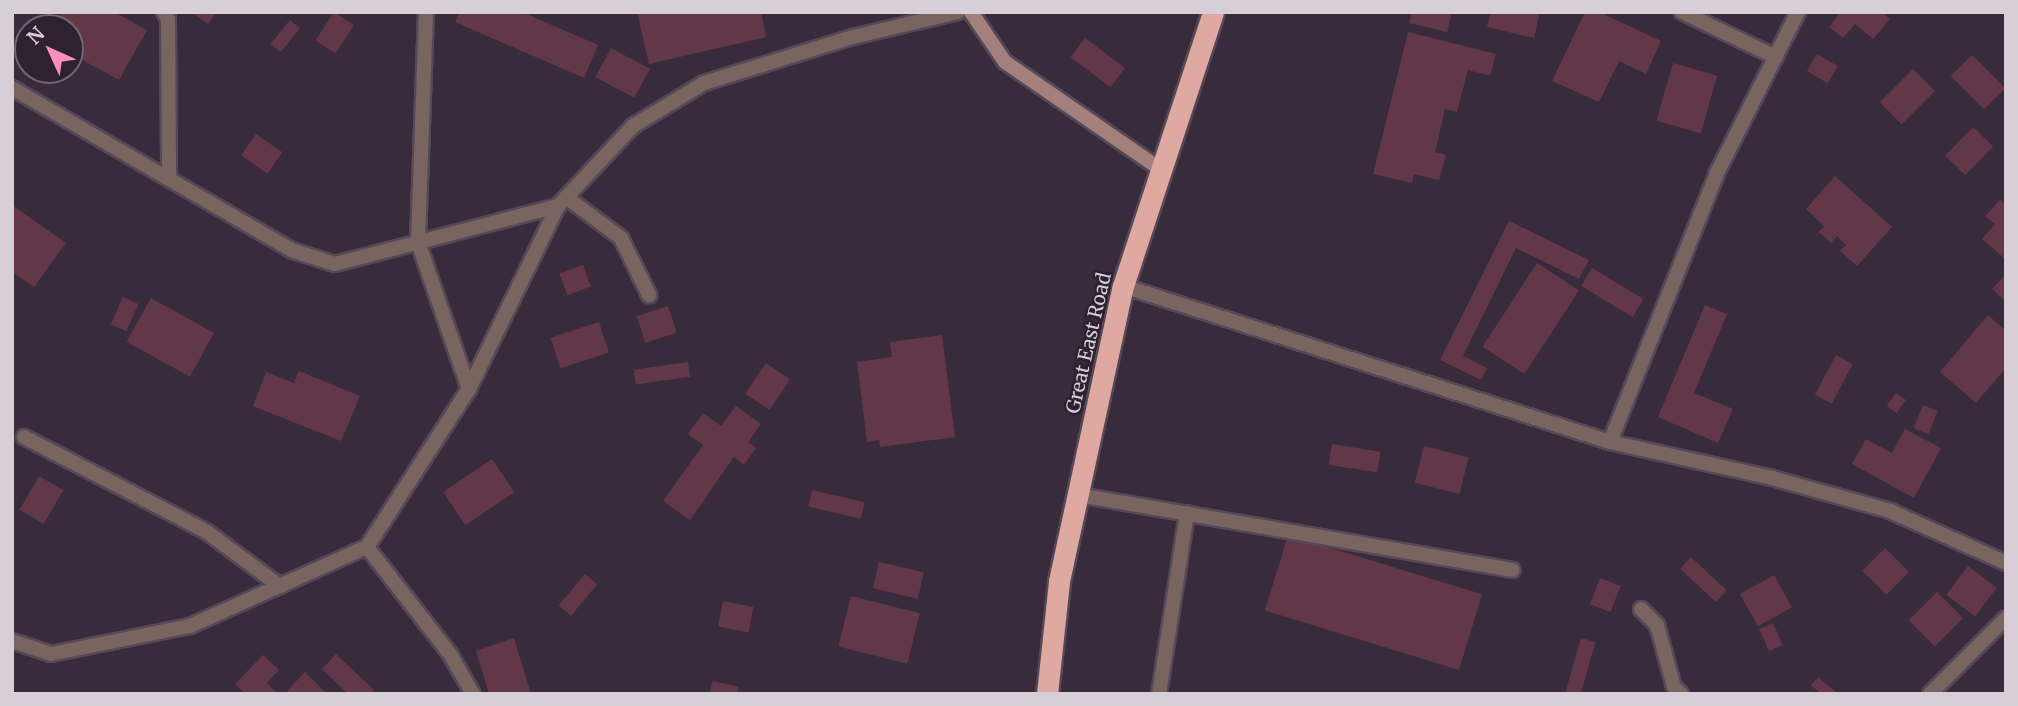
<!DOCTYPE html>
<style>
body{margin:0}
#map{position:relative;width:2018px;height:706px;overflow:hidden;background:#382b3b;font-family:Merriweather,serif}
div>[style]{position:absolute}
.building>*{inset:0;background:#623849;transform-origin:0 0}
.roads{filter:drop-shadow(2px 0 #554857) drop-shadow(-2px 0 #554857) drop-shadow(0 2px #554857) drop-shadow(0 -2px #554857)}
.lane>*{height:14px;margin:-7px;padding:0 7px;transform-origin:7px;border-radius:7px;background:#7a6460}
.street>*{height:14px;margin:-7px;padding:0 7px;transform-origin:7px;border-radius:7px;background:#7a6460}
.secondary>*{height:14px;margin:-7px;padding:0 7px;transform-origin:7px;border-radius:7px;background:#a3807b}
.highway>*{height:21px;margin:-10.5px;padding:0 10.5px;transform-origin:10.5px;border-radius:10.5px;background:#dfa9a1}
span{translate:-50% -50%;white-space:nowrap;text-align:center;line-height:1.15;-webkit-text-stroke:5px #2e2130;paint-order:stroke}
.street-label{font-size:19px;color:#d7ced8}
.frame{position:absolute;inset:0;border:14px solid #d7ced8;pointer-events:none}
.north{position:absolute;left:14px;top:14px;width:70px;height:70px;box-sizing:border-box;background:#2e2130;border:2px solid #726673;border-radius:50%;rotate:315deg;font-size:19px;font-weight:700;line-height:28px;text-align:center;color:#d7ced8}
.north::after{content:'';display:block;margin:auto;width:24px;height:32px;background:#fe8ebd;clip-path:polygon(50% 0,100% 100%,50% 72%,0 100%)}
</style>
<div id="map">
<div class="building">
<i style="clip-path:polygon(61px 12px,114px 12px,147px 30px,119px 80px,77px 57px,84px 45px,70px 38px,70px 28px,52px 28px)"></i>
<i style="clip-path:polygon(192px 12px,216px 12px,208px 24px)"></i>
<i style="left:334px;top:12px;width:24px;height:34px;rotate:33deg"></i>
<i style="clip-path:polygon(460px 12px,522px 12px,598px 45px,584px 78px,455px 22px)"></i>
<i style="clip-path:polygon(637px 12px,761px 12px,766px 37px,649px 64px)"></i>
<i style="clip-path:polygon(1412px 12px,1452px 12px,1447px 32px,1409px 23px)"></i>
<i style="clip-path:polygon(1491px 12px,1540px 12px,1534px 38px,1487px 27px)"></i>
<i style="clip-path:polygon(1585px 12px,1599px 12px,1661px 41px,1646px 74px,1619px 61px,1599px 102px,1552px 81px)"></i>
<i style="clip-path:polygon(1840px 12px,1881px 12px,1890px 19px,1873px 39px,1855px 24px,1843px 38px,1829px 27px)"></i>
<i style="left:290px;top:20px;width:13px;height:31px;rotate:39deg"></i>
<i style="clip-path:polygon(1408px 32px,1496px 54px,1490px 76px,1468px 70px,1457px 112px,1445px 109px,1435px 152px,1446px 155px,1439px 180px,1414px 174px,1412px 183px,1373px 174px)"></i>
<i style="left:1085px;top:38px;width:50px;height:24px;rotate:37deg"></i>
<i style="left:611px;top:48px;width:44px;height:33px;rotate:28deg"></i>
<i style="left:1817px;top:54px;width:24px;height:20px;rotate:30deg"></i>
<i style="left:1972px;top:55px;width:47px;height:30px;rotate:45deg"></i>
<i style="left:1673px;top:63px;width:46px;height:60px;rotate:16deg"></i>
<i style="left:1913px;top:69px;width:31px;height:47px;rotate:45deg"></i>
<i style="left:1973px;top:127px;width:28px;height:40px;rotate:44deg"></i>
<i style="left:256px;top:134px;width:32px;height:26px;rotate:35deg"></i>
<i style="clip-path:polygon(1835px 176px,1892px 227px,1857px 266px,1840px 251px,1846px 245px,1837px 236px,1831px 243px,1819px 232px,1824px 226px,1806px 209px)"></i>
<i style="clip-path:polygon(2000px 200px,2006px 205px,2004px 258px,1982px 239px,1995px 224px,1985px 216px)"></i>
<i style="clip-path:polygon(12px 205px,66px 243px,34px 287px,12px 272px)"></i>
<i style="clip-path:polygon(1509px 221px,1589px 260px,1579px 279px,1516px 248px,1463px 356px,1487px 368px,1481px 380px,1440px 360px)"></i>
<i style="left:1537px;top:263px;width:50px;height:100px;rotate:33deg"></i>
<i style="left:583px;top:265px;width:23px;height:25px;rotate:70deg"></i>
<i style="left:1592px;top:268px;width:60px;height:21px;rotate:31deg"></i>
<i style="clip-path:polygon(2006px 274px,2006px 302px,1992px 289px)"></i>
<i style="left:123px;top:297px;width:17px;height:30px;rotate:24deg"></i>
<i style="left:151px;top:298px;width:72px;height:50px;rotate:29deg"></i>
<i style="clip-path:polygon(1705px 305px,1727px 314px,1694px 393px,1733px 409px,1718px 443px,1658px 417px)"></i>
<i style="left:668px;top:306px;width:28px;height:33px;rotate:72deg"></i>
<i style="clip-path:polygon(1988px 315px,2006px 331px,2006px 368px,1976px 403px,1940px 372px)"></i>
<i style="left:599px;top:322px;width:32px;height:51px;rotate:72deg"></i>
<i style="clip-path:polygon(942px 335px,955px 437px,880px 447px,879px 440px,867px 442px,857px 362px,892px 357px,890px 342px)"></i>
<i style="left:1836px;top:355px;width:19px;height:45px;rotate:28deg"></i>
<i style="left:688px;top:362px;width:15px;height:55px;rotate:82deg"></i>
<i style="left:766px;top:363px;width:29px;height:37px;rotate:34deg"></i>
<i style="clip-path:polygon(299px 371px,360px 396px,341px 441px,253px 406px,266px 372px,294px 383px)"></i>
<i style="left:1896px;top:393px;width:12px;height:16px;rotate:35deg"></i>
<i style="left:1923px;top:405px;width:16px;height:25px;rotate:22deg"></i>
<i style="clip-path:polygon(736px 406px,761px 424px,748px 442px,756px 448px,744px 465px,734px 457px,690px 520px,663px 501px,703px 445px,688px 434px,703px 413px,721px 426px)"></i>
<i style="clip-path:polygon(1905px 429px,1941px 448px,1914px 498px,1852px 464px,1866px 439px,1892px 453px)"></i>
<i style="left:1332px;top:444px;width:49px;height:21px;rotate:9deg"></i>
<i style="left:1424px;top:446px;width:46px;height:38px;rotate:14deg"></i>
<i style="left:492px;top:459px;width:40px;height:59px;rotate:56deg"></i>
<i style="left:39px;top:476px;width:28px;height:39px;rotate:30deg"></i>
<i style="left:812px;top:490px;width:54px;height:17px;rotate:13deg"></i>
<i style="left:1288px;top:535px;width:203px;height:79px;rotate:17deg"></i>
<i style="left:1885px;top:548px;width:34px;height:32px;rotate:45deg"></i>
<i style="left:1691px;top:557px;width:49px;height:16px;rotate:43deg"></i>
<i style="left:879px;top:562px;width:46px;height:27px;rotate:13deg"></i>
<i style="left:1968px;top:566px;width:36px;height:36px;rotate:37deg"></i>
<i style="left:585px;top:574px;width:16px;height:41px;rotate:40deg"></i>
<i style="left:1774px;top:575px;width:37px;height:39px;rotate:61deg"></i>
<i style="left:1600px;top:578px;width:22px;height:28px;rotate:21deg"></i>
<i style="left:1937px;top:592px;width:37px;height:40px;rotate:45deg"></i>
<i style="left:851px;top:596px;width:71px;height:52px;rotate:14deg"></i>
<i style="left:723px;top:601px;width:31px;height:26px;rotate:11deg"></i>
<i style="left:1773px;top:623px;width:24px;height:15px;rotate:66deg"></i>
<i style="clip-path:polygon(514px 638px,531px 694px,489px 694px,476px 651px)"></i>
<i style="left:1581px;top:638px;width:15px;height:59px;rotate:16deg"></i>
<i style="clip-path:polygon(336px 654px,374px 690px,370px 694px,348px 694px,322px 669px)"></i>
<i style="clip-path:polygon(263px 655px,279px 670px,267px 683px,278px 694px,246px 694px,235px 684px)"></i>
<i style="clip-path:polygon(305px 672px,327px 694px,290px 694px,287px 691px)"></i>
<i style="clip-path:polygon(1818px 677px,1838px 694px,1821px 694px,1811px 685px)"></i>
<i style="clip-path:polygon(713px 681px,739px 687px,737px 694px,709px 694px)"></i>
</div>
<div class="roads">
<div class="lane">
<i style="left:1079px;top:495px;width:440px;rotate:9.8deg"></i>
<i style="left:1159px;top:694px;width:183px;rotate:-81.2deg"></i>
</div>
<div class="street">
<i style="left:164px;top:12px;width:8px;rotate:60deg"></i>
<i style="left:168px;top:19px;width:159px;rotate:89.6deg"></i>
<i style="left:426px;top:12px;width:230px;rotate:92deg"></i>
<i style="left:418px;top:242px;width:156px;rotate:70.9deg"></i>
<i style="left:1682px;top:12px;width:104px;rotate:25.6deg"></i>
<i style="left:12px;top:88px;width:323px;rotate:30.1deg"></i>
<i style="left:291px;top:250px;width:46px;rotate:17.7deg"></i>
<i style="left:335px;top:264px;width:230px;rotate:-14.6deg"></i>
<i style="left:566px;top:197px;width:69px;rotate:36.7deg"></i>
<i style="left:621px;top:238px;width:64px;rotate:63.8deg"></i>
<i style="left:1123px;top:286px;width:511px;rotate:17.76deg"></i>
<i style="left:1610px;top:442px;width:166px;rotate:12.5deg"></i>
<i style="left:1772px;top:478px;width:123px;rotate:15.6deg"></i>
<i style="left:1890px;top:511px;width:127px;rotate:24.1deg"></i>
<i style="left:24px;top:437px;width:206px;rotate:27.4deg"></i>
<i style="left:207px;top:532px;width:91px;rotate:36.5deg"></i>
<i style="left:1610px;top:442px;width:287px;rotate:-68.3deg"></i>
<i style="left:1716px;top:175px;width:182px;rotate:-63.3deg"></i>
<i style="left:367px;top:547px;width:135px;rotate:52.2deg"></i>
<i style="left:450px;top:654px;width:46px;rotate:60.1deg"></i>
<i style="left:1641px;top:609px;width:23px;rotate:45deg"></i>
<i style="left:1657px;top:625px;width:64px;rotate:74.7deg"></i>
<i style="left:1674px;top:687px;width:10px;rotate:45deg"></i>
<i style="left:12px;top:641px;width:41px;rotate:18.4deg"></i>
<i style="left:51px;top:654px;width:142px;rotate:-11.4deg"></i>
<i style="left:190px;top:626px;width:194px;rotate:-24.1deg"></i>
<i style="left:367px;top:547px;width:188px;rotate:-57.2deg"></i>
<i style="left:469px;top:389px;width:203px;rotate:-64.1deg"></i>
<i style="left:558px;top:206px;width:110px;rotate:-46.8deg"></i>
<i style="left:633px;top:126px;width:83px;rotate:-31.2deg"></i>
<i style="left:704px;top:83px;width:156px;rotate:-17.2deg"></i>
<i style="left:853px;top:37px;width:108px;rotate:-13.4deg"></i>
<i style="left:1930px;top:694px;width:107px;rotate:-45deg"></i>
</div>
<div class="secondary">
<i style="left:971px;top:12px;width:60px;rotate:55.8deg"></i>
<i style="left:1005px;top:62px;width:188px;rotate:34.6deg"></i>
</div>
<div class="highway">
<i style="left:1047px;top:694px;width:114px;rotate:-83.9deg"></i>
<i style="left:1059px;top:581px;width:302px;rotate:-77.8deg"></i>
<i style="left:1123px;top:286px;width:288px;rotate:-71.8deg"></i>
</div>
</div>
<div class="street-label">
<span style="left:1089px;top:343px;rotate:-77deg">Great East Road</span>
</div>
<div class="frame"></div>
<div class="north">N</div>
</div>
